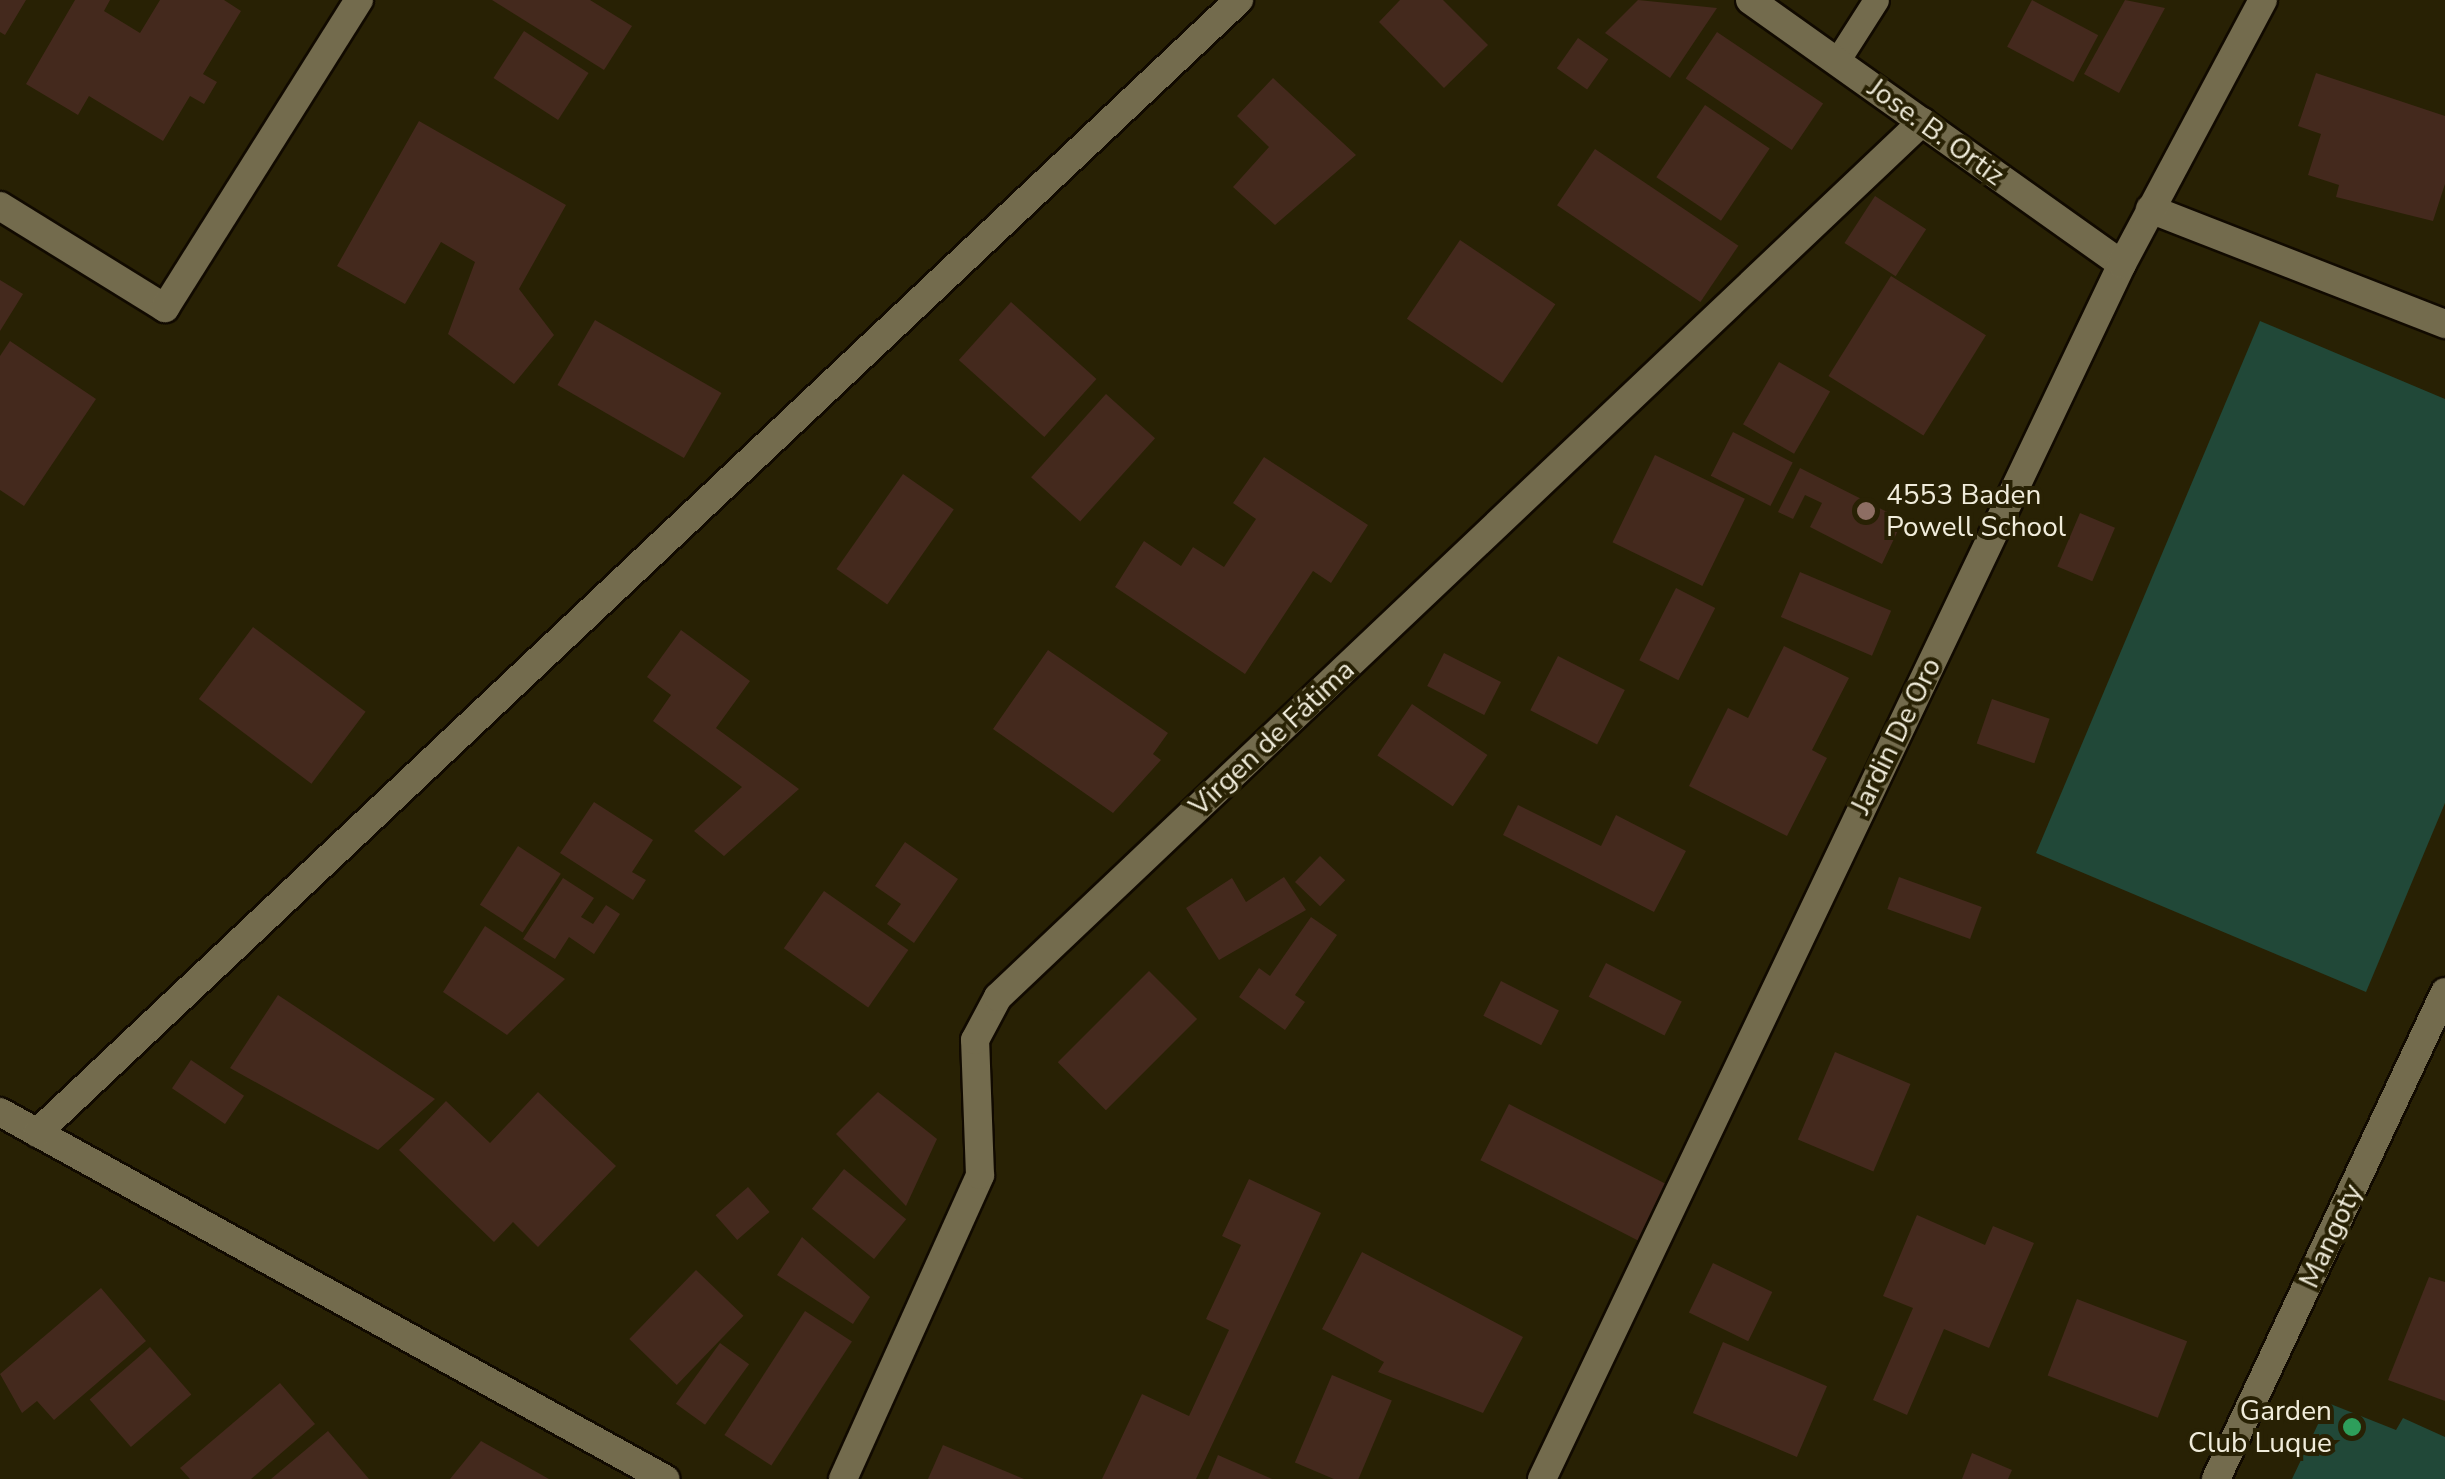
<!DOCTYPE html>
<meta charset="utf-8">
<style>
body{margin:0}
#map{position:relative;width:2445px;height:1479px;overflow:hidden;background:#282104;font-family:"Nunito Sans",sans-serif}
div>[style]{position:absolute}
.green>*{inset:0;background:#214838}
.building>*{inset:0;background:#44291d;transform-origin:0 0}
.roads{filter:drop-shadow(2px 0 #110a00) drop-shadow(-2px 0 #110a00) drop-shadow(0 2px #110a00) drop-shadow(0 -2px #110a00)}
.service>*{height:25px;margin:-12.5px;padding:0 12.5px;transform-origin:12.5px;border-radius:12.5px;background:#736b4d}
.minor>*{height:28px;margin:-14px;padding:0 14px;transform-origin:14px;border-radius:14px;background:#736b4d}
.tertiary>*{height:28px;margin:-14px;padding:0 14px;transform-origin:14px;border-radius:14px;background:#736b4d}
.dots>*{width:28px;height:28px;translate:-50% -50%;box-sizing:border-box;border:5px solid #282104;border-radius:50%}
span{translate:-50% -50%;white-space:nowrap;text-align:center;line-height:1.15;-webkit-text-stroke:8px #282104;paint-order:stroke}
.street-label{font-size:28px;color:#f0ecdb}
.poi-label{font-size:28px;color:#f0ecdb}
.left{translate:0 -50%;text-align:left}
.right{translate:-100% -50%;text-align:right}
</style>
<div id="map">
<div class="green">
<i style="clip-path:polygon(2260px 321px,2445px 399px,2445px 803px,2366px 992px,2036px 853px)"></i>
<i style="clip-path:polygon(2328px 1403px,2396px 1430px,2403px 1418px,2445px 1437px,2445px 1479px,2292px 1479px)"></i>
</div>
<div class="building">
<i style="clip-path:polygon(0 0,26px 0,5px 35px,0 32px)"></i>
<i style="clip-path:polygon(75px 0,110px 0,104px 11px,140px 33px,160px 0,224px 0,241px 11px,203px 74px,217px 82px,204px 104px,190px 96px,163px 141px,89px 96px,78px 115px,26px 84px)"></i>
<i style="clip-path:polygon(492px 0,590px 0,632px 26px,604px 70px)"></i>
<i style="clip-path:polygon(1400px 0,1443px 0,1488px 45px,1444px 88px,1379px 22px)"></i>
<i style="clip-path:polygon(1638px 0,1717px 8px,1670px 78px,1605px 33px)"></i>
<i style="left:2032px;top:0;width:75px;height:53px;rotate:28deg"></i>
<i style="clip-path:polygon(2125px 0,2165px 8px,2119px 93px,2084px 74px)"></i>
<i style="left:524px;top:31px;width:77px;height:56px;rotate:33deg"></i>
<i style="left:1717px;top:32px;width:128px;height:56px;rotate:34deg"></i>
<i style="left:1578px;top:38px;width:37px;height:37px;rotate:35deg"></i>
<i style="clip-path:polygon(2316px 73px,2445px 116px,2445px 184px,2433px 221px,2336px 197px,2339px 185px,2308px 175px,2321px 134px,2298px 126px)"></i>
<i style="clip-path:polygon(1273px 78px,1356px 155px,1275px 225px,1233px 187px,1269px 147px,1237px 116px)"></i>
<i style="left:1705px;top:105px;width:78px;height:87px;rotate:34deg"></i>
<i style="clip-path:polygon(419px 121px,566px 205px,519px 289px,554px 335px,514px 384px,448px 334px,475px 262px,441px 242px,405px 304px,337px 266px)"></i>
<i style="left:1595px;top:149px;width:173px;height:68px;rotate:34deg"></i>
<i style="left:1875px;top:196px;width:61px;height:56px;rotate:33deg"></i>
<i style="left:1460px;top:240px;width:115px;height:95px;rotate:34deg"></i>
<i style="left:1891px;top:276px;width:112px;height:118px;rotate:32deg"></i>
<i style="clip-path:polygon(0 280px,23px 294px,0 331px)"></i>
<i style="left:1011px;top:302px;width:115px;height:78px;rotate:42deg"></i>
<i style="left:595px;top:320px;width:146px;height:75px;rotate:30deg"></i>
<i style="clip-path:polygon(10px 341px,96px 399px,24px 506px,0 490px,0 356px)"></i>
<i style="left:1779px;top:362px;width:59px;height:72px;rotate:30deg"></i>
<i style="left:1106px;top:394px;width:66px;height:112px;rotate:42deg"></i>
<i style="left:1733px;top:432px;width:67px;height:49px;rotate:27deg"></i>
<i style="left:1655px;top:455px;width:100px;height:97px;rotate:26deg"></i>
<i style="clip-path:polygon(1264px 457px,1368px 525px,1331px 583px,1313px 571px,1245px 674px,1115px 587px,1144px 541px,1181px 566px,1193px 547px,1224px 567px,1256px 519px,1233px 503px)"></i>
<i style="clip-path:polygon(1800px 468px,1903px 520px,1882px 564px,1810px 527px,1822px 503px,1805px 495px,1793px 519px,1778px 512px)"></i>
<i style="left:903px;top:474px;width:62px;height:116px;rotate:35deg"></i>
<i style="left:2080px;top:513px;width:38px;height:58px;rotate:23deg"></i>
<i style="left:1800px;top:572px;width:99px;height:49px;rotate:23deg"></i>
<i style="left:1676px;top:588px;width:44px;height:81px;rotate:27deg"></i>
<i style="left:253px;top:627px;width:141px;height:90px;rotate:37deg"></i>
<i style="clip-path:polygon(681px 630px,750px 681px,716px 728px,799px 789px,724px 856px,694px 831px,742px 787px,653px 721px,671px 695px,647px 677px)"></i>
<i style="clip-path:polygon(1784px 646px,1849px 678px,1812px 750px,1827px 758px,1787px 836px,1689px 786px,1728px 708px,1748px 718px)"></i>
<i style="clip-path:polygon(1048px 650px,1168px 733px,1153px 754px,1161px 760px,1113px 813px,993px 729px)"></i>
<i style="left:1444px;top:653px;width:64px;height:37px;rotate:27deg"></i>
<i style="left:1558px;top:656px;width:75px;height:61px;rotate:27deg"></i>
<i style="left:1992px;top:699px;width:61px;height:47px;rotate:19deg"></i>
<i style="left:1412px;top:704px;width:91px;height:62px;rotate:34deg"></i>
<i style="clip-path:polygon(594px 802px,653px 840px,632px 872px,646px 880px,633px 900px,560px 853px)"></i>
<i style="clip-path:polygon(1518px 805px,1601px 846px,1616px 815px,1686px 851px,1654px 912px,1503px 835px)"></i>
<i style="clip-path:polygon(905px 842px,958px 879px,914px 943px,887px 924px,901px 904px,875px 886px)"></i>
<i style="left:518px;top:846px;width:51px;height:70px;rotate:33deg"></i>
<i style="left:1320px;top:856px;width:35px;height:36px;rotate:44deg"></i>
<i style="clip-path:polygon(1284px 877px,1306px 910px,1219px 960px,1186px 908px,1232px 878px,1246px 902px)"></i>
<i style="left:1899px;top:877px;width:88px;height:34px;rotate:20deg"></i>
<i style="clip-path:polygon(563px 878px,594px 898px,581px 917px,593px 924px,606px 905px,620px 914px,594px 954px,569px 937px,555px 959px,523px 939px)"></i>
<i style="left:824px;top:891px;width:103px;height:70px;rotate:35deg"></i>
<i style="clip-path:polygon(1311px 917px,1337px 935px,1295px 995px,1305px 1002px,1285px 1030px,1239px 997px,1259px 968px,1270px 976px)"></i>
<i style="clip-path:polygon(485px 926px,565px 979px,507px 1035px,443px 992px)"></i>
<i style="left:1606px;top:963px;width:85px;height:38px;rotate:27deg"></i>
<i style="left:1149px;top:971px;width:68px;height:129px;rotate:45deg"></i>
<i style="left:1501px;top:981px;width:65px;height:39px;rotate:27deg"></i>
<i style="clip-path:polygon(278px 995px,435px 1099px,378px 1150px,230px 1068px)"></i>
<i style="left:1835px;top:1052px;width:82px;height:95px;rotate:23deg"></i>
<i style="left:191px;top:1060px;width:64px;height:34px;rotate:34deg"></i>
<i style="clip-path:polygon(538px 1092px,616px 1166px,538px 1247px,513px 1222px,494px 1242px,399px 1150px,446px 1101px,490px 1143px)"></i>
<i style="clip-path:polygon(878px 1092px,937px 1139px,906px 1206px,836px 1134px)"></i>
<i style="left:1509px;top:1104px;width:184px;height:63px;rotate:27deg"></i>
<i style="left:844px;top:1169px;width:80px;height:51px;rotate:39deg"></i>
<i style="clip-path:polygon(1249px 1179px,1321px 1213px,1196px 1479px,1102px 1479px,1142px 1394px,1189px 1416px,1229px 1330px,1206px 1319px,1241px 1245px,1222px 1236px)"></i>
<i style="left:748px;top:1187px;width:33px;height:43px;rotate:49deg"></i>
<i style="clip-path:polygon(1917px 1215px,1985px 1245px,1993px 1226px,2034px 1243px,1989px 1348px,1944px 1329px,1907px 1415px,1873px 1400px,1913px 1308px,1883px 1296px)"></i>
<i style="clip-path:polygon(802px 1237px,870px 1297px,853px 1324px,777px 1275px)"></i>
<i style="clip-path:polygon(1362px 1252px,1523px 1337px,1483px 1413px,1378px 1372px,1384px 1362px,1322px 1329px)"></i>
<i style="left:1713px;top:1263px;width:66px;height:55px;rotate:26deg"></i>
<i style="left:696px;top:1270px;width:66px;height:96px;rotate:44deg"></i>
<i style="clip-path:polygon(2429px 1277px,2445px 1282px,2445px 1401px,2388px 1380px)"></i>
<i style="clip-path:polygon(101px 1288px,146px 1341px,54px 1420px,37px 1401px,22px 1413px,0 1374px)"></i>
<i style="left:2077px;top:1299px;width:118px;height:82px;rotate:21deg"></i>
<i style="left:805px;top:1311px;width:56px;height:148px;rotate:33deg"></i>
<i style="left:1723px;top:1342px;width:113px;height:77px;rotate:23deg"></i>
<i style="left:720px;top:1343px;width:36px;height:75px;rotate:36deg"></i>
<i style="left:150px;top:1347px;width:63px;height:80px;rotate:49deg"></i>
<i style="left:1332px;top:1375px;width:65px;height:95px;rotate:23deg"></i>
<i style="clip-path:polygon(280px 1383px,315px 1424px,251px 1479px,190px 1479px,180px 1468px)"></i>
<i style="clip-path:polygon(328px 1431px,369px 1479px,271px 1479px)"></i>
<i style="clip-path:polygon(481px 1441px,549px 1479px,450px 1479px)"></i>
<i style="clip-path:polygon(943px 1445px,1024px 1479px,928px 1479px)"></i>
<i style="clip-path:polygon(1972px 1453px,2012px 1470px,2008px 1479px,1962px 1479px)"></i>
<i style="clip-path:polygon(1218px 1455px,1272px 1479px,1208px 1479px)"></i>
</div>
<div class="roads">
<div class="service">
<i style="left:1837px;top:61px;width:72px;rotate:-57.4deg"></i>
</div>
<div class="minor">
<i style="left:1750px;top:0;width:456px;rotate:35.4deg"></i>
<i style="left:0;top:206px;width:194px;rotate:31.7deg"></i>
<i style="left:165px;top:308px;width:364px;rotate:-57.8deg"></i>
<i style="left:2150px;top:209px;width:317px;rotate:21.3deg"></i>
<i style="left:0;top:1112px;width:760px;rotate:28.89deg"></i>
<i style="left:37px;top:1133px;width:1652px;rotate:-43.31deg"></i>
<i style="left:843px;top:1479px;width:333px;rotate:-65.7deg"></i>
<i style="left:980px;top:1175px;width:135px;rotate:-92.1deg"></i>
<i style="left:975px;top:1040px;width:49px;rotate:-61.9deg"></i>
<i style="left:998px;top:997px;width:1273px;rotate:-43.44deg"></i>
<i style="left:2216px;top:1479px;width:538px;rotate:-64.82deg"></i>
</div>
<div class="tertiary">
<i style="left:1542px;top:1479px;width:1346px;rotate:-64.48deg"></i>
<i style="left:2122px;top:264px;width:299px;rotate:-61.9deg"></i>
</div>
</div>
<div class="dots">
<i style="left:1866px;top:511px;background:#8d6e63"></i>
<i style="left:2352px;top:1427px;background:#2e9e5b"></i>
</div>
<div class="street-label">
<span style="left:1936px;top:132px;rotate:36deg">Jose. B. Ortiz</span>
<span style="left:1896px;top:736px;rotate:-64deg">Jardin De Oro</span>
<span style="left:1272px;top:738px;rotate:-43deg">Virgen de Fátima</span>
<span style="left:2331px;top:1236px;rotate:-65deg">Mangoty</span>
</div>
<div class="poi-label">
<span class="left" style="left:1886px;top:511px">4553 Baden<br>Powell School</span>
<span class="right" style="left:2332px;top:1427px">Garden<br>Club Luque</span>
</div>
</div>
